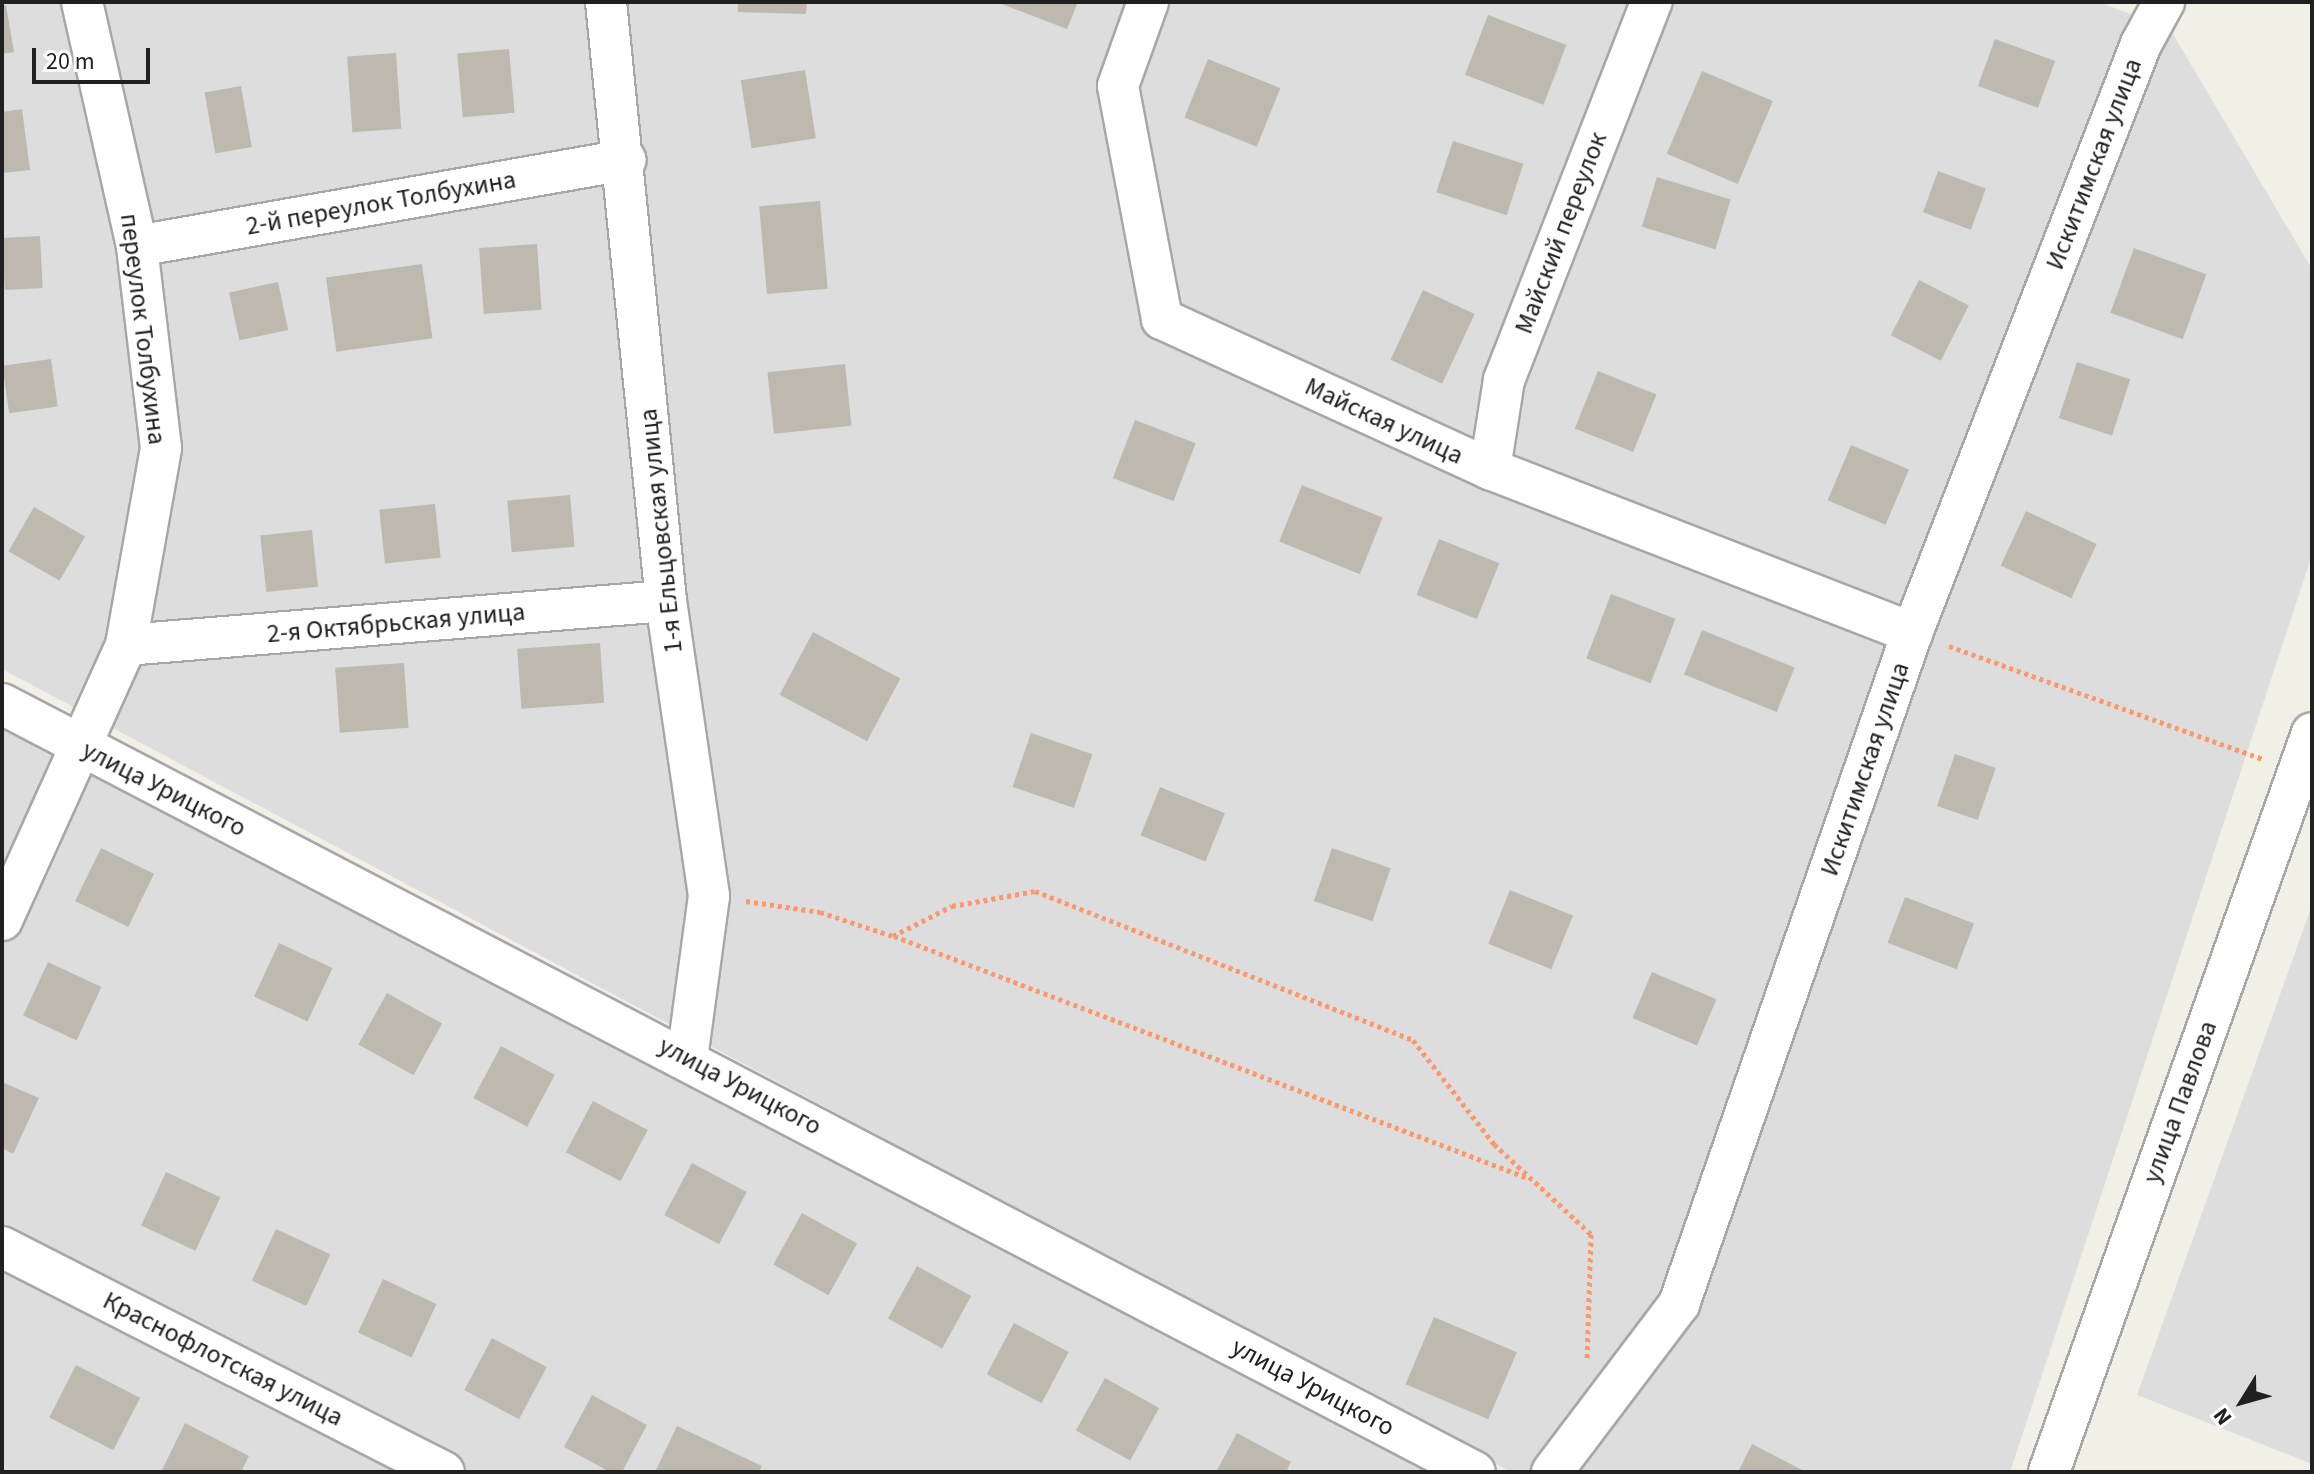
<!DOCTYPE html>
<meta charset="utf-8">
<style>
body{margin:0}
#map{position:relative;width:2314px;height:1474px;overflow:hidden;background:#f1f0e6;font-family:"Source Sans 3",sans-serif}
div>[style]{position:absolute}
.residential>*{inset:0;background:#dedddd}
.building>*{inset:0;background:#beb9af;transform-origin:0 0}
.path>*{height:5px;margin-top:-2.5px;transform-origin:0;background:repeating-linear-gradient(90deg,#ff976a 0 4px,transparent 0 8px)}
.roads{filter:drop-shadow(2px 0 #a7a7a7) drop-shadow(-2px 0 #a7a7a7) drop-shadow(0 2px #a7a7a7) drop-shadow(0 -2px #a7a7a7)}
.minor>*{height:40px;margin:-20px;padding:0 20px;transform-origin:20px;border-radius:20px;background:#fff}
span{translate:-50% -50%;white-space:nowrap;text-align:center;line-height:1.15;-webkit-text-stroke:6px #fff;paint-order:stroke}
.street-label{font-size:26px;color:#202020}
.frame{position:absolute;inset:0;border:4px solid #202020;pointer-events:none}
.north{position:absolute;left:2202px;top:1362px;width:80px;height:80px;-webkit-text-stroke:6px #fff;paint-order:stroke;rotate:233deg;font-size:22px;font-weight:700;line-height:32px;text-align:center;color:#202020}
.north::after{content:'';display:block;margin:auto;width:28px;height:36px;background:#202020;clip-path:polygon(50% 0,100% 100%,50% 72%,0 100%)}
.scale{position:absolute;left:32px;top:48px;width:118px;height:36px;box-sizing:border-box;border:4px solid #202020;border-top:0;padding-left:10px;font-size:24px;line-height:28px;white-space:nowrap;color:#202020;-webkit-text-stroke:6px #fff;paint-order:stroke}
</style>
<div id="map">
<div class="residential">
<i style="clip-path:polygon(2px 2px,2099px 2px,2170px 29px,2312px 269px,2312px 555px,2010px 1472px,1511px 1472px,2px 669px)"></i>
<i style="clip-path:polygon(2px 704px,1440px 1472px,2px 1472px)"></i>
<i style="clip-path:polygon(2312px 905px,2312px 1464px,2137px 1395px)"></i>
</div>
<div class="building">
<i style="clip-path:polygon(738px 2px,807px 2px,806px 14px,738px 12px)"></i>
<i style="clip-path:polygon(996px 2px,1078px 2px,1067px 29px)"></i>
<i style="clip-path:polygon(2px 5px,6px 5px,14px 52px,2px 54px)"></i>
<i style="left:1488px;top:15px;width:84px;height:64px;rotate:21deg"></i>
<i style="left:1995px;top:39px;width:64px;height:50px;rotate:20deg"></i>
<i style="left:509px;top:49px;width:64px;height:52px;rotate:85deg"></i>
<i style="left:396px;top:53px;width:76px;height:49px;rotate:86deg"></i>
<i style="left:1208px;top:59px;width:78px;height:63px;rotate:22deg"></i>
<i style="left:805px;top:70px;width:69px;height:65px;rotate:81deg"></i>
<i style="left:1702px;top:71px;width:77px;height:90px;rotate:23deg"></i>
<i style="left:241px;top:86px;width:62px;height:37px;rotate:80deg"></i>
<i style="clip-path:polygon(22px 109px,30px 170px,2px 173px,2px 112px)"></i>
<i style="left:1453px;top:141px;width:74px;height:54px;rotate:18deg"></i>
<i style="left:1938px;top:171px;width:51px;height:44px;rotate:20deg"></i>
<i style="left:1657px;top:177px;width:77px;height:52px;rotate:17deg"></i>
<i style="left:820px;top:201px;width:88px;height:61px;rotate:85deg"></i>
<i style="left:40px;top:236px;width:52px;height:38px;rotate:87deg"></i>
<i style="left:537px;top:244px;width:66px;height:58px;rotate:86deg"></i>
<i style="left:2134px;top:248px;width:77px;height:69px;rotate:20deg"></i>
<i style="left:422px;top:264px;width:75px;height:97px;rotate:82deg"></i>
<i style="left:1919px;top:280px;width:56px;height:62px;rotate:27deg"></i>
<i style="left:278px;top:282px;width:49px;height:50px;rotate:78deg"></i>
<i style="left:1423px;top:290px;width:57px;height:77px;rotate:25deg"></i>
<i style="left:51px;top:359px;width:48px;height:49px;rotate:82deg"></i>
<i style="left:2077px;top:362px;width:56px;height:59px;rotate:18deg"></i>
<i style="left:845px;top:364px;width:62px;height:78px;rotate:84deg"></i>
<i style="left:1598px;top:371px;width:63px;height:62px;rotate:22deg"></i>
<i style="left:1135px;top:420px;width:65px;height:62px;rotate:21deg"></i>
<i style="left:1851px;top:445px;width:63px;height:60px;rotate:23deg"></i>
<i style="left:1302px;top:485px;width:87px;height:61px;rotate:22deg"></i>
<i style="left:570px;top:495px;width:52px;height:63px;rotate:85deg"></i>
<i style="left:435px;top:504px;width:54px;height:56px;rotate:84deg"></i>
<i style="left:34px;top:507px;width:59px;height:51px;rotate:30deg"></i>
<i style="left:2026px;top:511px;width:78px;height:60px;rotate:25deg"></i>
<i style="left:312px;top:530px;width:57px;height:52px;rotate:84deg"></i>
<i style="left:1439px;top:539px;width:65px;height:60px;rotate:22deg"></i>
<i style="left:1611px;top:594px;width:69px;height:69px;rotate:21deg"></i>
<i style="left:1702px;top:630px;width:100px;height:48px;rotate:22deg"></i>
<i style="left:813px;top:632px;width:99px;height:71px;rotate:28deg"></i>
<i style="left:600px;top:643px;width:60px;height:83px;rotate:86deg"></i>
<i style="left:404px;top:663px;width:65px;height:69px;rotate:86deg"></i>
<i style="left:1031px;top:733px;width:65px;height:57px;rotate:19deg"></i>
<i style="left:1955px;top:754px;width:43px;height:55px;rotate:19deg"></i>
<i style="left:1160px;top:787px;width:70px;height:52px;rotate:22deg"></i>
<i style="left:101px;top:848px;width:59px;height:59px;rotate:26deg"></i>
<i style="left:1332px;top:848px;width:62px;height:56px;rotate:19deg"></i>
<i style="left:1510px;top:890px;width:68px;height:58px;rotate:22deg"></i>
<i style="left:1905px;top:897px;width:74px;height:49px;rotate:21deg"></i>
<i style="left:279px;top:943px;width:59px;height:59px;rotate:25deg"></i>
<i style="left:48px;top:962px;width:59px;height:59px;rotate:25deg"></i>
<i style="left:1652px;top:972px;width:70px;height:50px;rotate:23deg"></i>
<i style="left:387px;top:993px;width:63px;height:59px;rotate:29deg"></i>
<i style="left:501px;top:1046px;width:61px;height:59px;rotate:28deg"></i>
<i style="clip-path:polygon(2px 1082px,39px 1098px,13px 1154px,2px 1148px)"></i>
<i style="left:593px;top:1101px;width:62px;height:58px;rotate:28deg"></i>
<i style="left:692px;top:1163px;width:62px;height:59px;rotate:28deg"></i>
<i style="left:166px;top:1172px;width:60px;height:59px;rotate:25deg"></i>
<i style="left:802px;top:1213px;width:63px;height:59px;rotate:29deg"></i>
<i style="left:276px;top:1229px;width:60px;height:57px;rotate:25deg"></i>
<i style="left:917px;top:1266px;width:62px;height:60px;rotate:29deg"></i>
<i style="left:383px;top:1279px;width:59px;height:59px;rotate:25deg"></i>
<i style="left:1434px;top:1317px;width:90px;height:73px;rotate:23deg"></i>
<i style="left:1014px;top:1323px;width:62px;height:58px;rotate:28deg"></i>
<i style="left:492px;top:1338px;width:62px;height:59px;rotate:28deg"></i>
<i style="left:76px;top:1365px;width:72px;height:59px;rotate:27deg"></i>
<i style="left:1105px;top:1378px;width:62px;height:60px;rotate:29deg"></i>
<i style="clip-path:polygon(592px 1395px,647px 1425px,622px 1472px,610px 1472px,564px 1447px)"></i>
<i style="clip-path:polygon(185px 1423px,249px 1456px,241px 1472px,161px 1472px)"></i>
<i style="clip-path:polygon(677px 1426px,762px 1466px,759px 1472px,655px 1472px)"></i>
<i style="clip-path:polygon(1237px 1433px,1291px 1462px,1286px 1472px,1216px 1472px)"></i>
<i style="clip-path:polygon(1752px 1444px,1806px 1472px,1738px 1472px)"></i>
</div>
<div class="path">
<i style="left:1949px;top:646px;width:334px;rotate:19.8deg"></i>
<i style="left:746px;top:901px;width:75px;rotate:8.5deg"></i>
<i style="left:820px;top:912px;width:77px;rotate:18.2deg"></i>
<i style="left:893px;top:936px;width:66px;rotate:-27deg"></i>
<i style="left:952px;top:906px;width:84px;rotate:-10.2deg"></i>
<i style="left:1035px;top:891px;width:406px;rotate:21.5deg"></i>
<i style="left:1413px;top:1040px;width:132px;rotate:52.1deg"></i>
<i style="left:1494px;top:1144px;width:132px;rotate:42.9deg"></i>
<i style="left:1591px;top:1234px;width:125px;rotate:91.8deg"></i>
<i style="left:894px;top:936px;width:679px;rotate:20.89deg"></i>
</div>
<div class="roads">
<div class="minor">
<i style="left:606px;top:2px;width:602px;rotate:84.28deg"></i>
<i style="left:666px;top:601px;width:298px;rotate:81.7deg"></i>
<i style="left:709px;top:896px;width:163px;rotate:97.7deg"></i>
<i style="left:1148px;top:2px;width:89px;rotate:109.7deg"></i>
<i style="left:1118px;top:86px;width:237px;rotate:79.3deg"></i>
<i style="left:1162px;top:319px;width:361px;rotate:24.6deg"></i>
<i style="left:1490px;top:469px;width:453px;rotate:21.2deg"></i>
<i style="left:137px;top:246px;width:496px;rotate:-10deg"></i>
<i style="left:1490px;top:469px;width:90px;rotate:-81.1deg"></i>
<i style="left:1504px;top:380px;width:406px;rotate:-68.7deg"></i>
<i style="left:126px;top:645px;width:542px;rotate:-4.66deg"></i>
<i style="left:2px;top:704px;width:1661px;rotate:27.54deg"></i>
<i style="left:2px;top:920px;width:302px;rotate:-65.7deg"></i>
<i style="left:126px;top:645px;width:200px;rotate:-79.9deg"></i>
<i style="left:161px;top:448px;width:203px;rotate:-96.8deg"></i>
<i style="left:137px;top:246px;width:250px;rotate:-102.7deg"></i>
<i style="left:2px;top:1247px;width:496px;rotate:27deg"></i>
<i style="left:1552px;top:1472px;width:211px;rotate:-52.9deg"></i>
<i style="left:1679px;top:1304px;width:710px;rotate:-70.85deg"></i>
<i style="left:1912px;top:633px;width:632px;rotate:-68.75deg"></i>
<i style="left:2141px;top:44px;width:48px;rotate:-61.3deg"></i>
<i style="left:2049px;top:1472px;width:784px;rotate:-70.41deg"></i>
</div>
</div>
<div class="street-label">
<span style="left:2094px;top:164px;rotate:-69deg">Искитимская улица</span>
<span style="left:381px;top:203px;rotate:-10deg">2-й переулок Толбухина</span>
<span style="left:1561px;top:233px;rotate:-69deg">Майский переулок</span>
<span style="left:143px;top:329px;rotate:83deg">переулок Толбухина</span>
<span style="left:1384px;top:421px;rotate:25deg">Майская улица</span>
<span style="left:661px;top:531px;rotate:-96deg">1-я Ельцовская улица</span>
<span style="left:396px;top:623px;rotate:-5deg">2-я Октябрьская улица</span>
<span style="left:1865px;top:769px;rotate:-71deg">Искитимская улица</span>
<span style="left:164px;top:789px;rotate:27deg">улица Урицкого</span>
<span style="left:740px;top:1086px;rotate:28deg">улица Урицкого</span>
<span style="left:2180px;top:1102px;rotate:-70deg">улица Павлова</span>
<span style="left:223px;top:1359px;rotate:27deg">Краснофлотская улица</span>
<span style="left:1313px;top:1387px;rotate:28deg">улица Урицкого</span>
</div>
<div class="frame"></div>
<div class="north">N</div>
<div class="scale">20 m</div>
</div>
